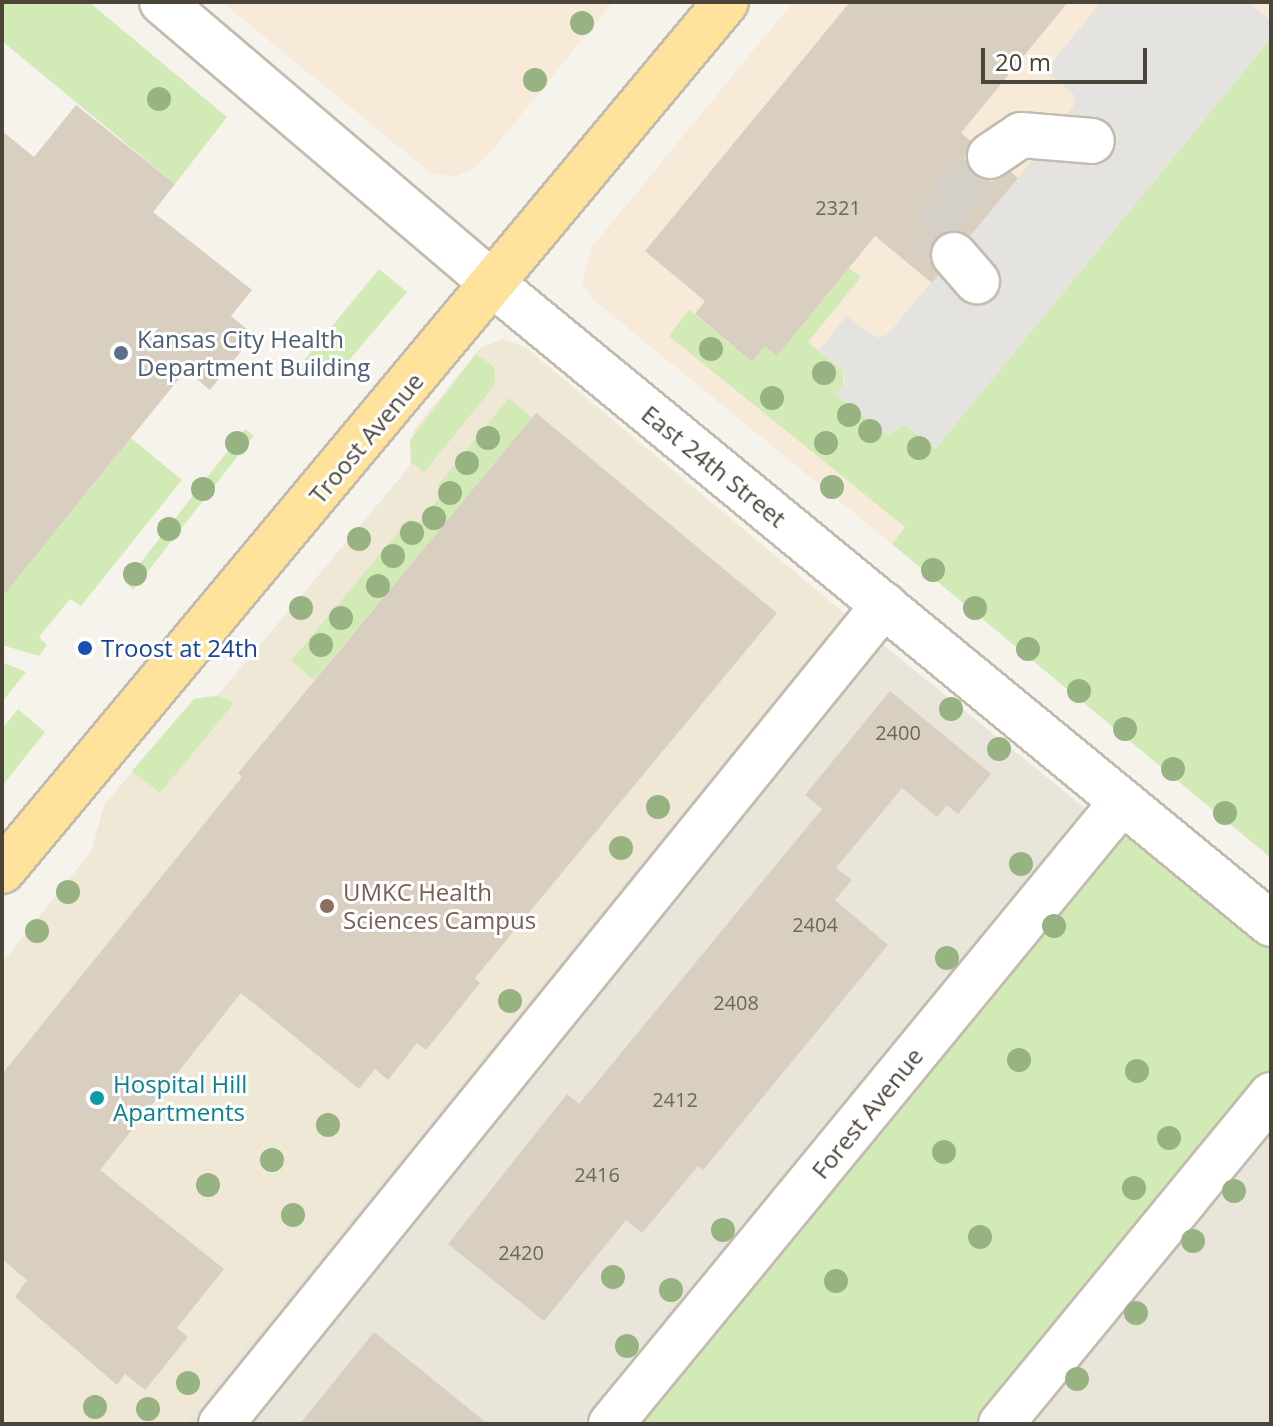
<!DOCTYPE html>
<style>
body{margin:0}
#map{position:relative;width:1273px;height:1426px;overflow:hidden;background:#f6f3ec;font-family:"Open Sans",sans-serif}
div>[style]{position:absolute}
.residential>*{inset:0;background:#eae5da}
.commercial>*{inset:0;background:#f7ead8}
.education>*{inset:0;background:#efe8d6}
.green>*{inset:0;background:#d2eab5;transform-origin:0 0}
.parking>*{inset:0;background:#e5e3e0}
.building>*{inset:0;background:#d8cfc1}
.minor-tunnel>*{height:44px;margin-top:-22px;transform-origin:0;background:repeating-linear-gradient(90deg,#d4d0c8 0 44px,transparent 0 66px)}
.roads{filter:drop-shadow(2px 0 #c2bbae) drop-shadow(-2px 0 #c2bbae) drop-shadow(0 2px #c2bbae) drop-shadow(0 -2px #c2bbae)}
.minor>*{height:44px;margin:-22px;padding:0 22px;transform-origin:22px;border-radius:22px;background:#fff}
.major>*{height:44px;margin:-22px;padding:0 22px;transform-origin:22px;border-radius:22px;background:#ffe39c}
.trees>*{width:24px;height:24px;margin:-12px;border-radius:50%;background:#97b381}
.dots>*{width:22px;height:22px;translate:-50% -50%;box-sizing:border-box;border:4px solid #fff;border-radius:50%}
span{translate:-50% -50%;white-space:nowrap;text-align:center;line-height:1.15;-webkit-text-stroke:6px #fff;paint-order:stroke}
.number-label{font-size:20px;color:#6e675b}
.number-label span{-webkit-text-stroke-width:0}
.service-label{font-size:24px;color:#4e5e75}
.left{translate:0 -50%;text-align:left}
.street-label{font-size:24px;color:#4b4439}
.transit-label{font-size:24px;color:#164399}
.education-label{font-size:24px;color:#785e54}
.culture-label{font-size:24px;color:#0d838f}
.frame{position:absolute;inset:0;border:4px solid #4b4439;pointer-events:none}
.scale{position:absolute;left:981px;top:48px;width:166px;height:36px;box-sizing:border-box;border:4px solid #4b4439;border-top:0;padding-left:10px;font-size:24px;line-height:28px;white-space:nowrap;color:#4b4439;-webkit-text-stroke:6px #fff;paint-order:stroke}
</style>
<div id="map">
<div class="residential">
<i style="clip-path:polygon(844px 613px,1271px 959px,1271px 1424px,184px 1424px)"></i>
</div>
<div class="commercial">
<i style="clip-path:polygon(222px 2px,613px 2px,490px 153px,474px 169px,456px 176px,432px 174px)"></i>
<i style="clip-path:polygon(793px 2px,1271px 2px,1271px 72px,892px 544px,595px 301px,582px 282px,592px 247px)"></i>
</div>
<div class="education">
<i style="clip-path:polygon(502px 339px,525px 347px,844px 613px,184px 1424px,2px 1424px,2px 963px,92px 850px,104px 805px,194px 699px,218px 695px,410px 466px,414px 430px,480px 348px)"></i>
</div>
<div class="green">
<i style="clip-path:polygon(2px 2px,89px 2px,227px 117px,175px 184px,2px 41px)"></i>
<i style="clip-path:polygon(1271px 38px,1271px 858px,892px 544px,905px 527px,669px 336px,689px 310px,752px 362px,765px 346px,777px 356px,849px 268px,861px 277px,808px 342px,843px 371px,843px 386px,887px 435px,905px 425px,936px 448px)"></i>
<i style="clip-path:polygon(379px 269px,407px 292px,339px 372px,305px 375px,297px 369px)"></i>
<i style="clip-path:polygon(476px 354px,494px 367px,495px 385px,424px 472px,411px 462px,410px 440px)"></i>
<i style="clip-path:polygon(509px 398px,532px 418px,314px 680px,291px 661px,409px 519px,417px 525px,445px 491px,438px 485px)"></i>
<i style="left:245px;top:429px;width:11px;height:195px;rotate:38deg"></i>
<i style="clip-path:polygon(131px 438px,182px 480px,81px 606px,70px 599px,39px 637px,47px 645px,39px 656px,2px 645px,2px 581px,66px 518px)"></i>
<i style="clip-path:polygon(2px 662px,26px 672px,2px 702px)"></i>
<i style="clip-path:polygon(218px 696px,234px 703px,160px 793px,132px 771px,194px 699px)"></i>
<i style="clip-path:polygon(18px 709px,45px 732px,2px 786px,2px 729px)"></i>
<i style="clip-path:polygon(1124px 833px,1271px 950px,1271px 1070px,982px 1424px,630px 1424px)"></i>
</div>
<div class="parking">
<i style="clip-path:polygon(1101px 2px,1249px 2px,1271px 21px,1271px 38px,936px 448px,905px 425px,886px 435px,836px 395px,845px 381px,843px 371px,819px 351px,846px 316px,878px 338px,888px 334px,1018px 178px,1075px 104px,1074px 95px,1045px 71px)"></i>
</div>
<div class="building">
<i style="clip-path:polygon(850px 2px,1068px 2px,961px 133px,971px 141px,965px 159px,978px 178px,993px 181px,1011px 172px,1018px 178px,970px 236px,950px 230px,937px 237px,929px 259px,938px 275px,932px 283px,875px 236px,777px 356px,765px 346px,752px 362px,695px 314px,705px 301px,645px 251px)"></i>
<i style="clip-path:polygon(76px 105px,175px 184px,153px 212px,252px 290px,231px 316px,254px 335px,210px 390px,186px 370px,2px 597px,2px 131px,34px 157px)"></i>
<i style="clip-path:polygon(536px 413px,777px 613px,475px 978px,480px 983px,426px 1050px,417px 1043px,388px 1080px,375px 1069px,359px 1089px,241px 993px,100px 1170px,224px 1269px,177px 1328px,188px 1337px,145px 1390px,125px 1374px,117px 1385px,15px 1297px,27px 1280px,2px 1259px,2px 1074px,242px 777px,238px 773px)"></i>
<i style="clip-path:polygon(890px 691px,991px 774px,958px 814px,947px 805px,937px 817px,902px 788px,836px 868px,852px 880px,835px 900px,888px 945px,703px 1170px,698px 1166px,642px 1233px,626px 1220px,544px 1321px,448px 1244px,567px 1094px,579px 1104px,822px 809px,805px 795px)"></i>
<i style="clip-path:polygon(374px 1332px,488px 1424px,300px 1424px)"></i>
</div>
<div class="minor-tunnel">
<i style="left:954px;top:255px;width:31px;rotate:-123deg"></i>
<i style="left:937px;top:229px;width:23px;rotate:-70deg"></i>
<i style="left:945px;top:207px;width:68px;rotate:-48.6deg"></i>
</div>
<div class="roads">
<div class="minor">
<i style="left:162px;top:2px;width:436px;rotate:40.4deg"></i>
<i style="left:494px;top:285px;width:1006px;rotate:39.43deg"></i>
<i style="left:990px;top:156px;width:37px;rotate:-34deg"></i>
<i style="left:1021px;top:135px;width:71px;rotate:4.8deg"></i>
<i style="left:954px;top:255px;width:35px;rotate:49deg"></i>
<i style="left:221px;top:1424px;width:1054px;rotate:-51.01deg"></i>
<i style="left:611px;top:1424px;width:805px;rotate:-50.6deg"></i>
<i style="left:1001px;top:1424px;width:426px;rotate:-50.6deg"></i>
</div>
<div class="major">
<i style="left:2px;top:871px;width:1131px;rotate:-50.2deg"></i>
</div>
</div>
<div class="trees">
<i style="left:582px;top:23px"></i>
<i style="left:535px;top:80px"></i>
<i style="left:159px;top:99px"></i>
<i style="left:711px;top:349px"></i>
<i style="left:824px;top:373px"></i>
<i style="left:772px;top:398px"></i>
<i style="left:849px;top:415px"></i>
<i style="left:870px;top:431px"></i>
<i style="left:488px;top:438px"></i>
<i style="left:237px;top:443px"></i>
<i style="left:826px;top:443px"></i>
<i style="left:919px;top:448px"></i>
<i style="left:467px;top:463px"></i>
<i style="left:832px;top:487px"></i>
<i style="left:203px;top:489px"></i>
<i style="left:450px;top:493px"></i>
<i style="left:434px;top:518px"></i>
<i style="left:169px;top:529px"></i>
<i style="left:412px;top:533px"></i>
<i style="left:359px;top:539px"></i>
<i style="left:393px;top:556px"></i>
<i style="left:933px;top:570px"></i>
<i style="left:135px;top:574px"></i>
<i style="left:378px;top:586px"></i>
<i style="left:301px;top:608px"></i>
<i style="left:975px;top:608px"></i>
<i style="left:341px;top:618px"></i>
<i style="left:321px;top:645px"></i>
<i style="left:1028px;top:649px"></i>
<i style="left:1079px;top:691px"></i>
<i style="left:951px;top:709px"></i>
<i style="left:1125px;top:729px"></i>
<i style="left:999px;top:749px"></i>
<i style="left:1173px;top:769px"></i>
<i style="left:658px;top:807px"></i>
<i style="left:1225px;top:813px"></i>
<i style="left:621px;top:848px"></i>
<i style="left:1021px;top:864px"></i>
<i style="left:68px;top:892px"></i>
<i style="left:1054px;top:926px"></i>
<i style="left:37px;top:931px"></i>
<i style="left:947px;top:958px"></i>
<i style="left:510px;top:1001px"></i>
<i style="left:1019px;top:1060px"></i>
<i style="left:1137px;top:1071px"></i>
<i style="left:328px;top:1125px"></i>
<i style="left:1169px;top:1138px"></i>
<i style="left:944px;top:1152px"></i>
<i style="left:272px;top:1160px"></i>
<i style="left:208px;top:1185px"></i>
<i style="left:1134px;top:1188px"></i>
<i style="left:1234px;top:1191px"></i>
<i style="left:293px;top:1215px"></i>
<i style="left:723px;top:1230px"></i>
<i style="left:980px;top:1237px"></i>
<i style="left:1193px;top:1241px"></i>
<i style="left:613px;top:1277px"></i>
<i style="left:836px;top:1281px"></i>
<i style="left:671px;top:1290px"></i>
<i style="left:1136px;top:1313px"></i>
<i style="left:627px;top:1346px"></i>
<i style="left:1077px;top:1379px"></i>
<i style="left:188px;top:1383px"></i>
<i style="left:95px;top:1407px"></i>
<i style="left:148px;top:1409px"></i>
</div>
<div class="dots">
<i style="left:121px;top:353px;background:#5c6f8a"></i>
<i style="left:85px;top:648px;background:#1a4fb4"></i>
<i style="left:327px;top:906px;background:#8d6e63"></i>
<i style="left:97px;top:1098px;background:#0f9aa8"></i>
</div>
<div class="number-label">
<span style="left:838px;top:207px">2321</span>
<span style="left:898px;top:732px">2400</span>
<span style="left:815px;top:924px">2404</span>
<span style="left:736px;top:1002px">2408</span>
<span style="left:675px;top:1099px">2412</span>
<span style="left:597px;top:1174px">2416</span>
<span style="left:521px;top:1252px">2420</span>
</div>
<div class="service-label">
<span class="left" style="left:137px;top:353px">Kansas City Health<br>Department Building</span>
</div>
<div class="street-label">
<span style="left:366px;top:438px;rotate:-50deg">Troost Avenue</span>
<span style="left:714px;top:466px;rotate:39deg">East 24th Street</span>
<span style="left:867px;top:1113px;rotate:-51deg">Forest Avenue</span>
</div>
<div class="transit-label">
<span class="left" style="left:101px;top:648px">Troost at 24th</span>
</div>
<div class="education-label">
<span class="left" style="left:343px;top:906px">UMKC Health<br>Sciences Campus</span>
</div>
<div class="culture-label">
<span class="left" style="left:113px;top:1098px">Hospital Hill<br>Apartments</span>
</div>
<div class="frame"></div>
<div class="scale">20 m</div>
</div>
